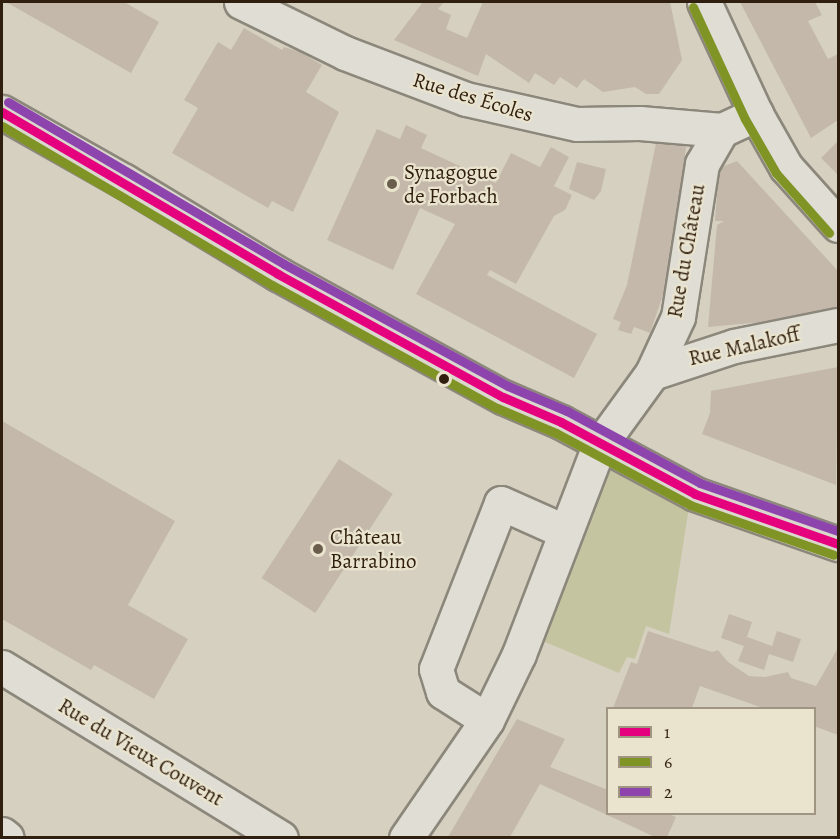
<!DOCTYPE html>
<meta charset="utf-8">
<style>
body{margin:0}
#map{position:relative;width:840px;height:839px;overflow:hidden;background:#d5d0bf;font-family:Alegreya,serif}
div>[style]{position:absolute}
.green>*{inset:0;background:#c5c4a1}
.building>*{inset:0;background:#c4b8aa;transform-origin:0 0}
.roads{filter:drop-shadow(2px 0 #8c877b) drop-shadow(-2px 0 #8c877b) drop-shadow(0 2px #8c877b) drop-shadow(0 -2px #8c877b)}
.street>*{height:33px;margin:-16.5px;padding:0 16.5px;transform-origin:16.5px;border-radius:16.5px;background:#dfddd4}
.secondary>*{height:33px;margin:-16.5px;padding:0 16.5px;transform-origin:16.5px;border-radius:16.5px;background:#dfddd4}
.primary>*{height:33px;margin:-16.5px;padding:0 16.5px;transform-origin:16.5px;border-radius:16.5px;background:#dad7cd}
.bus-1>*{height:9px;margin:-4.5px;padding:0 4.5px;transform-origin:4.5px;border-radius:4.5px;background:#e5007d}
.bus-2>*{height:9px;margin:-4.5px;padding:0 4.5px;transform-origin:4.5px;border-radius:4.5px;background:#809325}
.bus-3>*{height:9px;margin:-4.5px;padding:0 4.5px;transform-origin:4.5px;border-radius:4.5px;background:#8e44ad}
.dots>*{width:16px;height:16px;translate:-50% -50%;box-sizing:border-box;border:3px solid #eae4cf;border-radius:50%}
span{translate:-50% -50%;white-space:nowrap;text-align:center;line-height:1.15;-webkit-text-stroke:4.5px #eae4cf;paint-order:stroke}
.street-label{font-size:21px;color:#301f0e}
.poi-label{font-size:21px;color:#301f0e}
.left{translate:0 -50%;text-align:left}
.frame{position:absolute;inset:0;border:3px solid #301f0e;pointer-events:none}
.legend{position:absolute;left:606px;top:707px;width:210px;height:108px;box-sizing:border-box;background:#eae4cf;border:2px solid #a09582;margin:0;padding:8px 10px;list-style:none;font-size:18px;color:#301f0e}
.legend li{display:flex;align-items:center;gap:12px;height:30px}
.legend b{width:30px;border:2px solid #a09582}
</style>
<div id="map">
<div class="green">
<i style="clip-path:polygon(598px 465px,689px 507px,669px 634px,646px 626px,635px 659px,627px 657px,619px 673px,526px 634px)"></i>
</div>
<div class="building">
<i style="clip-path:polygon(6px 2px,124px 2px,159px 22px,131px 73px)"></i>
<i style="clip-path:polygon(423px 2px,444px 2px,438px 9px,451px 15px,446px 29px,467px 38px,483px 2px,670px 2px,682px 60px,659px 94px,646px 94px,635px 87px,603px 92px,584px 79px,577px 88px,560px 77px,554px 85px,535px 73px,529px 83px,486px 54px,478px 76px,394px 40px)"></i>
<i style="clip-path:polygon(740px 2px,815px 2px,822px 15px,808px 21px,828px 59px,838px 54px,838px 120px,811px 138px)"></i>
<i style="clip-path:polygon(244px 28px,282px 50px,284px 47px,300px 52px,322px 65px,306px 92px,339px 112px,293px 212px,272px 201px,268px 208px,172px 153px,198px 108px,184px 100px,218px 42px,231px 50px)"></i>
<i style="clip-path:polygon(406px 125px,427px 135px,421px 148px,496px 183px,511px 153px,540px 167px,551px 147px,569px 157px,554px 186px,572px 195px,565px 210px,554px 216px,516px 284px,490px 270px,487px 275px,597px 334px,574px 378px,416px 294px,455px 224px,420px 208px,393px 270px,327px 240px,377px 129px,400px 139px)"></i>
<i style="clip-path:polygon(838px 141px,838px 175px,821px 158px)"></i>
<i style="clip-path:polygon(656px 143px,686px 146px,679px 210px,664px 292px,650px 333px,634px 327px,631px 334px,618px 330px,621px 322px,613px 319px,627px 285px)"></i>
<i style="clip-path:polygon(737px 161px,838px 271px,837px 307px,762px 322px,708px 327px,717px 225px,724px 221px,715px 221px,719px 168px)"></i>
<i style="clip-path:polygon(577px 162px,606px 169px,601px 191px,594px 200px,569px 189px)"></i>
<i style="clip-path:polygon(838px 367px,836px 485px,702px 434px,710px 413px,711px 391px)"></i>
<i style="clip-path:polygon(2px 421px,175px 521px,128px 605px,188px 639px,154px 699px,94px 665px,91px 670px,2px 619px)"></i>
<i style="left:339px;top:459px;width:64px;height:142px;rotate:33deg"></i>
<i style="clip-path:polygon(729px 614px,752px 622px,747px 637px,772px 646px,777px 631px,801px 639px,793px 662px,769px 654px,764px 670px,738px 661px,744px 646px,721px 638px)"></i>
<i style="clip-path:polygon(648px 631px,712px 652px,718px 650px,728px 662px,749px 676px,765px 677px,788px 672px,791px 678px,816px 686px,838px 648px,838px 735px,814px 726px,814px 708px,763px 708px,700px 686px,692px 708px,613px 708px,631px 662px,637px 664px)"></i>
<i style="clip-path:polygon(517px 719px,565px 739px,550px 767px,608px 790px,608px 814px,669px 814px,676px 817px,667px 837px,655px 837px,540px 784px,510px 837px,448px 837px)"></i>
</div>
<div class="roads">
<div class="street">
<i style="left:241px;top:2px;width:116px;rotate:26.1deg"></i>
<i style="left:345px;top:53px;width:129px;rotate:20.8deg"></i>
<i style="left:466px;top:99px;width:114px;rotate:12.7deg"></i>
<i style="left:577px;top:124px;width:63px;rotate:-0.9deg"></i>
<i style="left:640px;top:123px;width:82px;rotate:4.9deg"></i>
<i style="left:652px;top:373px;width:86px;rotate:-18.2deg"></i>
<i style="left:734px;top:346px;width:106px;rotate:-11.4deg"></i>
<i style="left:2px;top:667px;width:327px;rotate:31.5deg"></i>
<i style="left:487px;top:720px;width:52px;rotate:-147.5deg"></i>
<i style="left:443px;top:692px;width:24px;rotate:-107deg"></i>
<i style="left:436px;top:669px;width:178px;rotate:-68.6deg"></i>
<i style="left:501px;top:503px;width:69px;rotate:24deg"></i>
<i style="left:2px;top:834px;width:6px;rotate:39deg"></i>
<i style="left:406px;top:838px;width:143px;rotate:-55.5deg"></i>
<i style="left:487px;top:720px;width:73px;rotate:-64.1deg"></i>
<i style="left:519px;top:654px;width:223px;rotate:-69deg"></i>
<i style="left:599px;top:446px;width:90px;rotate:-54deg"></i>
<i style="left:652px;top:373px;width:62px;rotate:-65.1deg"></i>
<i style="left:678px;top:317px;width:155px;rotate:-81.1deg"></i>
<i style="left:702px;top:164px;width:39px;rotate:-60deg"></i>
<i style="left:722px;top:130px;width:38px;rotate:-25deg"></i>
</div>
<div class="secondary">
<i style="left:704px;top:2px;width:123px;rotate:65.1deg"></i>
<i style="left:756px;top:114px;width:61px;rotate:60.5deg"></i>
<i style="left:786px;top:167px;width:78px;rotate:48.1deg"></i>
</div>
<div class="primary">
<i style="left:2px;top:112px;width:140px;rotate:29.5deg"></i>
<i style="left:124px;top:181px;width:180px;rotate:31.1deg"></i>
<i style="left:278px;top:274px;width:256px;rotate:28.7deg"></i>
<i style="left:503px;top:397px;width:63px;rotate:23.3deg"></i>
<i style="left:561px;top:422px;width:152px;rotate:28.2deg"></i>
<i style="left:695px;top:494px;width:151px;rotate:19.3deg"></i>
</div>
</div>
<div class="bus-1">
<i style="left:2px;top:112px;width:320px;rotate:30.4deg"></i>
<i style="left:278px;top:274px;width:256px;rotate:28.7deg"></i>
<i style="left:503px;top:397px;width:63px;rotate:23.3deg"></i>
<i style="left:561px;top:422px;width:152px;rotate:28.2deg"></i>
<i style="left:695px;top:494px;width:151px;rotate:19.3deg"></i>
</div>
<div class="bus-2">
<i style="left:693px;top:7px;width:123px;rotate:65.1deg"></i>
<i style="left:745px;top:119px;width:62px;rotate:60.1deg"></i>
<i style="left:776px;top:173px;width:80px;rotate:48.5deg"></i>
<i style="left:2px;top:126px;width:313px;rotate:30.5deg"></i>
<i style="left:272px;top:285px;width:256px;rotate:28.7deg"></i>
<i style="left:497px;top:408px;width:64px;rotate:23deg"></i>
<i style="left:556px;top:433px;width:152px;rotate:28.2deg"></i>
<i style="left:690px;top:505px;width:152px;rotate:19.1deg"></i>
</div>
<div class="bus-3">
<i style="left:8px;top:102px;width:320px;rotate:30.4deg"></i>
<i style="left:284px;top:264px;width:255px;rotate:28.6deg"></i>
<i style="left:508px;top:386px;width:64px;rotate:23deg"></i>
<i style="left:567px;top:411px;width:151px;rotate:28.4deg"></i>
<i style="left:700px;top:483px;width:146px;rotate:19.2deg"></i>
</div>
<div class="dots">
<i style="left:392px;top:184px;background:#6a5d4c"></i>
<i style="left:444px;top:379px;background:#301f0e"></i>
<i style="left:318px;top:549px;background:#6a5d4c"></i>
</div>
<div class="street-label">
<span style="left:473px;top:97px;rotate:17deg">Rue des Écoles</span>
<span style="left:686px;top:251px;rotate:-80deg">Rue du Château</span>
<span style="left:744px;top:346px;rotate:-13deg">Rue Malakoff</span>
<span style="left:141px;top:752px;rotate:31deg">Rue du Vieux Couvent</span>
</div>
<div class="poi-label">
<span class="left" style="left:404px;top:184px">Synagogue<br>de Forbach</span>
<span class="left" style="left:330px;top:549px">Château<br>Barrabino</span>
</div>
<div class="frame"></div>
<ul class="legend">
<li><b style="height:8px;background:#e5007d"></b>1</li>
<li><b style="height:8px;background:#809325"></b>6</li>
<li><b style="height:8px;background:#8e44ad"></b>2</li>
</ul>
</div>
